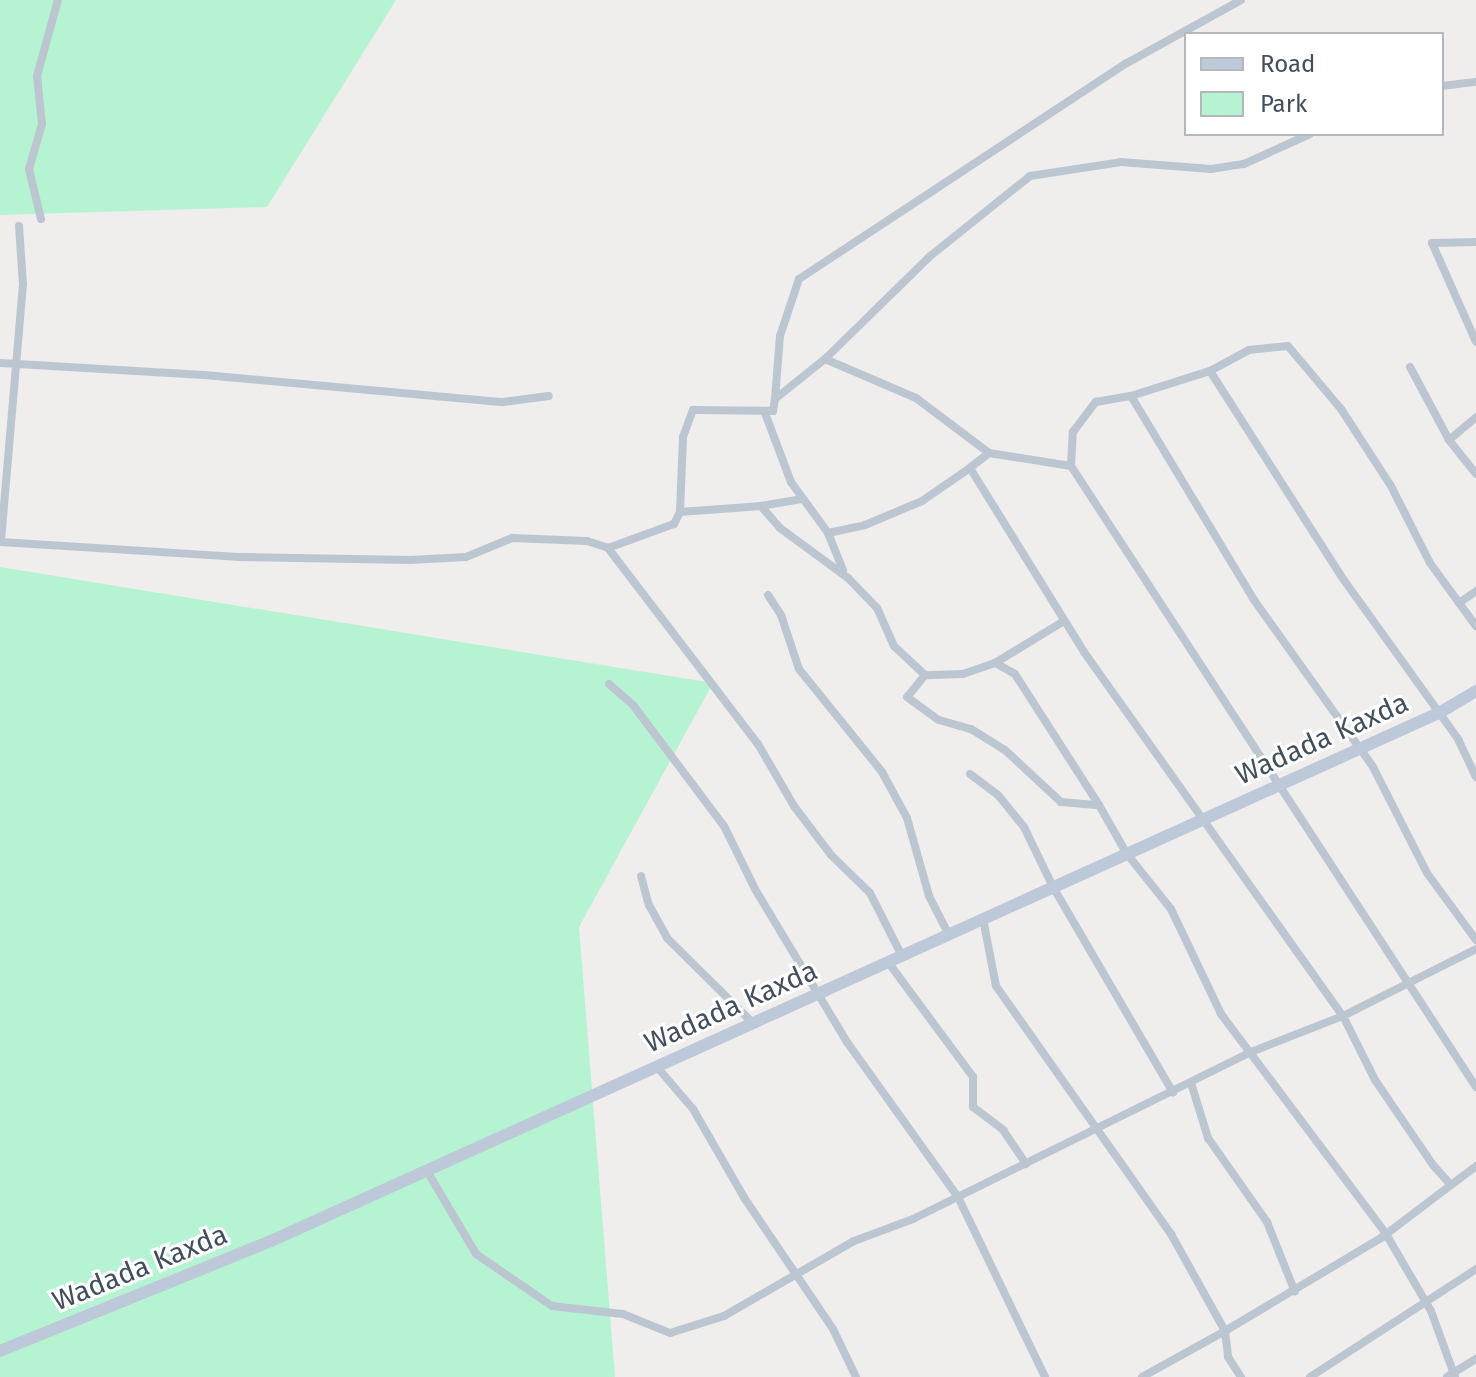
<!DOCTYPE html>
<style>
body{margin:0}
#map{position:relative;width:1476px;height:1377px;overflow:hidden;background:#f0eded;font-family:"Fira Sans",sans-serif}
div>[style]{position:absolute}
.green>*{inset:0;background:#b6f3d3}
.street>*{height:8px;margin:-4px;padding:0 4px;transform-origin:4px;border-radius:4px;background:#bcc6d1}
.secondary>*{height:12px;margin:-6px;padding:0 6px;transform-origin:6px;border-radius:6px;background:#bdc8d8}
span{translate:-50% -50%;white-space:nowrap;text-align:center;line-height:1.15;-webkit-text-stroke:6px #fff;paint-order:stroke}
.street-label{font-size:28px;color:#434e5c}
.legend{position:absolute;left:1184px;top:32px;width:260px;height:104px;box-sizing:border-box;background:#fff;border:2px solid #b4b8be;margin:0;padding:10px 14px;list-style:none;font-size:24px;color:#434e5c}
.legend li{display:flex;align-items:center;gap:16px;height:40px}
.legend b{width:40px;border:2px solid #b4b8be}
</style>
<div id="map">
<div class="green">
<i style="clip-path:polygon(0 0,396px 0,267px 207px,0 215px)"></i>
<i style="clip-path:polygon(0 567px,713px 683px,579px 927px,615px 1377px,0 1377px)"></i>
</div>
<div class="street">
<i style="left:1442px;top:86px;width:34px;rotate:-7deg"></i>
<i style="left:41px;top:219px;width:51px;rotate:-103.5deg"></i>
<i style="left:29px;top:169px;width:47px;rotate:-73.9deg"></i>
<i style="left:42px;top:124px;width:48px;rotate:-95.9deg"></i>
<i style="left:37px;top:76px;width:79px;rotate:-74.6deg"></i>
<i style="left:19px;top:226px;width:58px;rotate:86.1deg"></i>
<i style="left:23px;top:284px;width:259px;rotate:94.9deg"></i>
<i style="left:1px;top:542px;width:237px;rotate:3.6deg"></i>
<i style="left:238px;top:557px;width:172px;rotate:1deg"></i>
<i style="left:410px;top:560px;width:56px;rotate:-3.1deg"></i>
<i style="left:466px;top:557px;width:50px;rotate:-22.4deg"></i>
<i style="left:512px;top:538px;width:75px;rotate:2.3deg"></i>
<i style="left:587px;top:541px;width:22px;rotate:18deg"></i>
<i style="left:608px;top:548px;width:247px;rotate:52.6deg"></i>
<i style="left:758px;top:744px;width:72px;rotate:59.9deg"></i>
<i style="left:794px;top:806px;width:61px;rotate:52.9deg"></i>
<i style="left:831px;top:855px;width:54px;rotate:44.3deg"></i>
<i style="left:870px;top:893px;width:71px;rotate:63.1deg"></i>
<i style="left:1476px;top:242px;width:44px;rotate:178.7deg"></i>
<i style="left:1432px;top:243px;width:108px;rotate:66deg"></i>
<i style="left:825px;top:359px;width:99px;rotate:23.2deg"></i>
<i style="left:916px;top:398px;width:91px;rotate:37deg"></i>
<i style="left:0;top:363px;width:204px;rotate:3.4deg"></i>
<i style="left:204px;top:375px;width:300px;rotate:5.2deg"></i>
<i style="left:503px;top:402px;width:46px;rotate:-7.4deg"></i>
<i style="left:1410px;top:367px;width:83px;rotate:61.9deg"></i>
<i style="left:1449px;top:440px;width:43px;rotate:51.5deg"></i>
<i style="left:1210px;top:371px;width:44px;rotate:-28.3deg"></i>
<i style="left:1249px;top:350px;width:39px;rotate:-6deg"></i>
<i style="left:1288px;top:346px;width:82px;rotate:49.9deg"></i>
<i style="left:1341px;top:409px;width:92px;rotate:57deg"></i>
<i style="left:1391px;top:486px;width:86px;rotate:63.1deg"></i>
<i style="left:1430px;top:563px;width:78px;rotate:53.9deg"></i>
<i style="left:1131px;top:396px;width:238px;rotate:58.9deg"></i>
<i style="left:1254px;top:600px;width:205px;rotate:54.5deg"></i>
<i style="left:1373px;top:767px;width:119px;rotate:63deg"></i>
<i style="left:1427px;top:873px;width:83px;rotate:53.8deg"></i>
<i style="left:775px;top:399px;width:63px;rotate:-85.5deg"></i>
<i style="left:780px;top:336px;width:60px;rotate:-71.6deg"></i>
<i style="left:799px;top:279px;width:393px;rotate:-33.4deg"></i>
<i style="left:1127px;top:63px;width:130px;rotate:-28.9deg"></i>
<i style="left:765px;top:413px;width:74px;rotate:69.4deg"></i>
<i style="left:791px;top:482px;width:63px;rotate:54deg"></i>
<i style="left:1449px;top:440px;width:35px;rotate:-40deg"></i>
<i style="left:1071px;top:466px;width:34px;rotate:-87deg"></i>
<i style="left:1073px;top:432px;width:38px;rotate:-53deg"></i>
<i style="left:1096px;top:402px;width:36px;rotate:-10deg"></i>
<i style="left:1131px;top:396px;width:83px;rotate:-17.6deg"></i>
<i style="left:1210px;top:371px;width:243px;rotate:57.4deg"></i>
<i style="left:1341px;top:576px;width:201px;rotate:54.3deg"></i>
<i style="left:1458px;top:739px;width:42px;rotate:64.7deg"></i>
<i style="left:761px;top:506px;width:42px;rotate:-9.7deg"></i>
<i style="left:608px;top:548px;width:70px;rotate:-20deg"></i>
<i style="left:674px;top:524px;width:13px;rotate:-63deg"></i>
<i style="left:843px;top:570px;width:40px;rotate:-112deg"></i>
<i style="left:828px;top:533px;width:38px;rotate:-12deg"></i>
<i style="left:865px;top:525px;width:62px;rotate:-22.8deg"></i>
<i style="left:922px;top:501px;width:58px;rotate:-34.5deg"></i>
<i style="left:768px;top:595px;width:24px;rotate:57deg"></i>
<i style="left:781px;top:615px;width:57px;rotate:71.6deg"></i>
<i style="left:799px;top:669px;width:132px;rotate:51.1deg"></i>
<i style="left:882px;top:772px;width:52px;rotate:61.5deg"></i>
<i style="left:907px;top:818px;width:81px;rotate:74.2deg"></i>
<i style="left:929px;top:896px;width:44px;rotate:62.9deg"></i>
<i style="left:1459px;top:603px;width:21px;rotate:-35deg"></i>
<i style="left:995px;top:663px;width:81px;rotate:-31.3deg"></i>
<i style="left:925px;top:675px;width:28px;rotate:129deg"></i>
<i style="left:907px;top:697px;width:39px;rotate:36deg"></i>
<i style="left:939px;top:720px;width:33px;rotate:16deg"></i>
<i style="left:971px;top:729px;width:40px;rotate:32deg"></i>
<i style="left:1005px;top:750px;width:76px;rotate:42.9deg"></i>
<i style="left:1061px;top:802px;width:38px;rotate:5deg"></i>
<i style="left:1099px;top:805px;width:56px;rotate:60.3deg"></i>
<i style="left:1127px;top:854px;width:70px;rotate:51.3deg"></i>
<i style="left:1171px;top:909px;width:116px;rotate:64.5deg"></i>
<i style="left:1221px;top:1014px;width:275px;rotate:53.1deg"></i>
<i style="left:1386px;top:1234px;width:89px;rotate:59.7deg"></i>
<i style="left:1431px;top:1311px;width:70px;rotate:70deg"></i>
<i style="left:609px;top:684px;width:32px;rotate:41deg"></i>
<i style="left:633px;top:705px;width:151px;rotate:53.1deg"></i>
<i style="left:724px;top:826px;width:70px;rotate:63.8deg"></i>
<i style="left:755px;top:889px;width:179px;rotate:59deg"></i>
<i style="left:847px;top:1042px;width:191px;rotate:54.4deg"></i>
<i style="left:958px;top:1197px;width:200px;rotate:64.2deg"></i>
<i style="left:970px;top:774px;width:35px;rotate:37deg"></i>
<i style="left:998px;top:795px;width:41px;rotate:50.9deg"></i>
<i style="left:1024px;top:827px;width:67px;rotate:64.2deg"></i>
<i style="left:1053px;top:887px;width:238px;rotate:59.7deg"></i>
<i style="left:1099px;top:805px;width:156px;rotate:-122.7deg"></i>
<i style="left:1015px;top:674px;width:23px;rotate:-151deg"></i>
<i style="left:995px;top:663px;width:34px;rotate:161deg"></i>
<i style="left:963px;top:674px;width:38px;rotate:178deg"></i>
<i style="left:925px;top:675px;width:42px;rotate:-136.9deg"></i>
<i style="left:894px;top:646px;width:42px;rotate:-114.1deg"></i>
<i style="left:877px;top:608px;width:42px;rotate:-134deg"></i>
<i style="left:848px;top:578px;width:84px;rotate:-143.7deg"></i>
<i style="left:780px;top:528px;width:29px;rotate:-131deg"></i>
<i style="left:761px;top:506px;width:81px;rotate:175.8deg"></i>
<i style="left:680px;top:512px;width:75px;rotate:-87.7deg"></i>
<i style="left:683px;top:437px;width:29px;rotate:-70deg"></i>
<i style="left:693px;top:410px;width:80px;rotate:0.7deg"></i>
<i style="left:773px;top:411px;width:12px;rotate:-81deg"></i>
<i style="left:775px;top:399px;width:64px;rotate:-38.7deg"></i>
<i style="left:825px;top:359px;width:146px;rotate:-44.4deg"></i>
<i style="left:929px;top:257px;width:129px;rotate:-38.7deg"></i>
<i style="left:1030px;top:176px;width:92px;rotate:-8.7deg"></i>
<i style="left:1121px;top:162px;width:90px;rotate:4.4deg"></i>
<i style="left:1211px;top:169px;width:33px;rotate:-9deg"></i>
<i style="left:1244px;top:164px;width:72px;rotate:-24.4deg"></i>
<i style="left:641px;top:876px;width:30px;rotate:75deg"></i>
<i style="left:649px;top:905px;width:38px;rotate:61deg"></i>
<i style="left:667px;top:938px;width:121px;rotate:44.7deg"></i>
<i style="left:983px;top:919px;width:68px;rotate:79deg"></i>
<i style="left:996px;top:986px;width:304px;rotate:54.8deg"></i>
<i style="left:1171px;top:1234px;width:111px;rotate:60.9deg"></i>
<i style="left:1225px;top:1331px;width:182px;rotate:-30.8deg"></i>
<i style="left:1381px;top:1238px;width:88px;rotate:-37.1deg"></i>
<i style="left:888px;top:962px;width:143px;rotate:53.5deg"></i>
<i style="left:973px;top:1077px;width:30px;rotate:90deg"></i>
<i style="left:973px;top:1107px;width:38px;rotate:37deg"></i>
<i style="left:1003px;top:1130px;width:41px;rotate:55.9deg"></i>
<i style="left:657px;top:1067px;width:55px;rotate:49.4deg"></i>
<i style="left:693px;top:1109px;width:104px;rotate:60deg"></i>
<i style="left:745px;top:1199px;width:157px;rotate:55.9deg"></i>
<i style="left:833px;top:1329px;width:53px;rotate:64.4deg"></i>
<i style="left:1191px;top:1083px;width:58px;rotate:72.8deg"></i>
<i style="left:1208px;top:1138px;width:103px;rotate:54.9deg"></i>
<i style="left:1267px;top:1222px;width:75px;rotate:68.2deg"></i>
<i style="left:1476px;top:1087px;width:741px;rotate:-123.11deg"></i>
<i style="left:1071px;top:466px;width:83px;rotate:-171deg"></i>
<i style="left:989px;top:453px;width:24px;rotate:142deg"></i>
<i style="left:970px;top:468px;width:216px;rotate:58.2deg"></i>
<i style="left:1084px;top:652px;width:447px;rotate:54.6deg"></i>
<i style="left:1343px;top:1016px;width:72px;rotate:63.4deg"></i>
<i style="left:1375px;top:1080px;width:103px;rotate:55.7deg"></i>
<i style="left:1433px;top:1165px;width:27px;rotate:48deg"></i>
<i style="left:1451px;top:1185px;width:31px;rotate:-37deg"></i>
<i style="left:427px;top:1171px;width:96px;rotate:59.4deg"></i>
<i style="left:476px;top:1254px;width:92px;rotate:34.4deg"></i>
<i style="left:552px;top:1306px;width:71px;rotate:6.4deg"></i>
<i style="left:623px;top:1314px;width:51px;rotate:22deg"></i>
<i style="left:670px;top:1333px;width:57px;rotate:-17.5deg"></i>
<i style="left:724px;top:1316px;width:150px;rotate:-30deg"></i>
<i style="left:854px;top:1241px;width:63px;rotate:-20.4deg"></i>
<i style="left:913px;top:1219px;width:377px;rotate:-26.3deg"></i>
<i style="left:1251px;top:1052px;width:99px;rotate:-21.4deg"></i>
<i style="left:1343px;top:1016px;width:149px;rotate:-26.7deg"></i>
<i style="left:1142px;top:1377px;width:95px;rotate:-29deg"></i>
<i style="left:1225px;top:1331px;width:26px;rotate:83deg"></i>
<i style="left:1228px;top:1357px;width:24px;rotate:57deg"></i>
<i style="left:1310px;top:1377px;width:198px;rotate:-33deg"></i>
<i style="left:1447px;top:1377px;width:34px;rotate:-32deg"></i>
</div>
<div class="secondary">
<i style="left:0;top:1351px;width:292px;rotate:-22.1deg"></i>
<i style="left:271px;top:1241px;width:1282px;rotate:-24.33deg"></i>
<i style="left:1439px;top:713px;width:43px;rotate:-30.7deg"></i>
</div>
<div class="street-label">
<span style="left:1322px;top:739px;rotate:-24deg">Wadada Kaxda</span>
<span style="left:731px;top:1007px;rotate:-24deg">Wadada Kaxda</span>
<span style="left:140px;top:1268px;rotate:-22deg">Wadada Kaxda</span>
</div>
<ul class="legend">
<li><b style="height:10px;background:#bdc8d8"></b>Road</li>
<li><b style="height:22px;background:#b6f3d3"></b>Park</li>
</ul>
</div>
